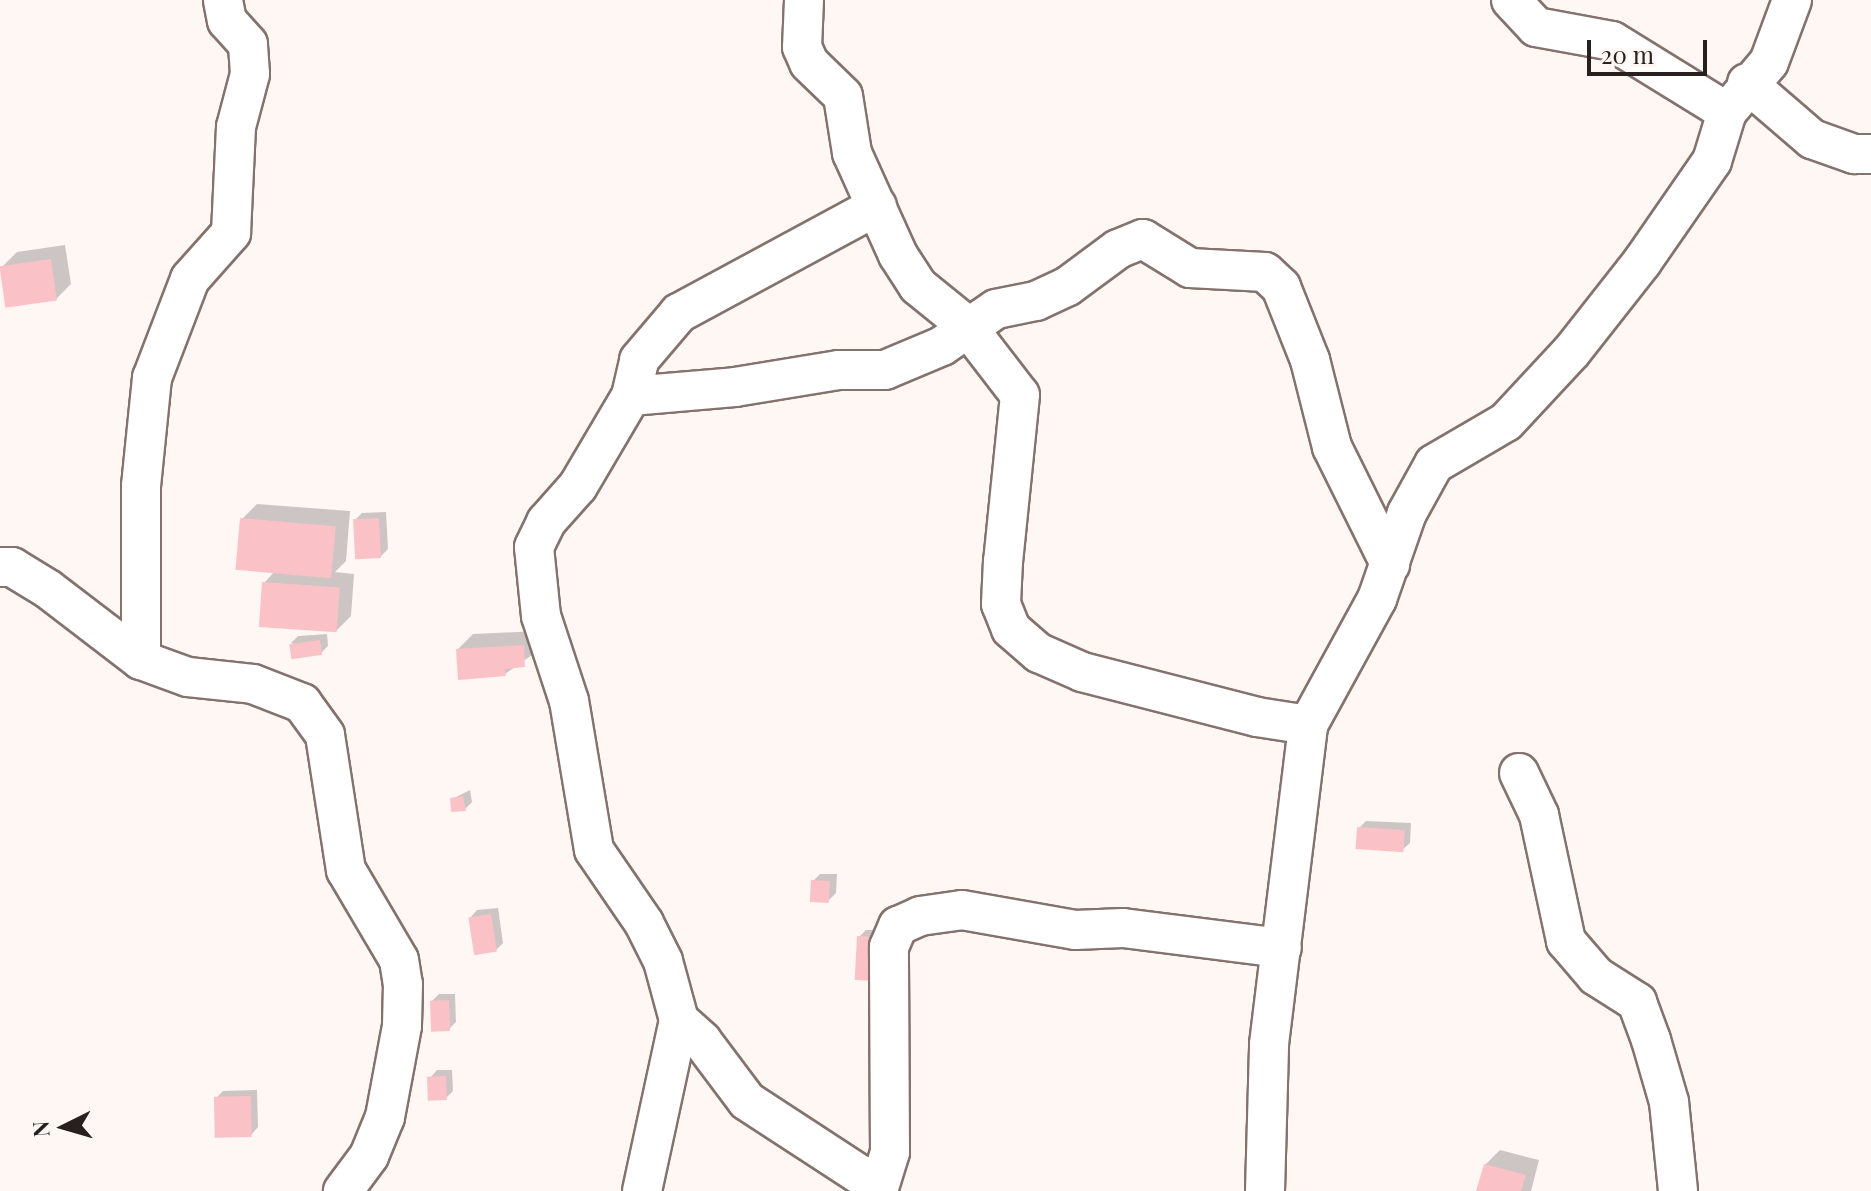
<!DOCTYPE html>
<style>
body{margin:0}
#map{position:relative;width:1871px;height:1191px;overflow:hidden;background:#fff7f4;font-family:"Playfair Display",serif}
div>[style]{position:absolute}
.shadow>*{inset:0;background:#0003}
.building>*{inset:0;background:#fac2c6;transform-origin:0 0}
.roads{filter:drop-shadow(2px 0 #84726d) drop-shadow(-2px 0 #84726d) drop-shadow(0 2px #84726d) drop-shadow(0 -2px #84726d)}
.minor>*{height:38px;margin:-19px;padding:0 19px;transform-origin:19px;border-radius:19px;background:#fff}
span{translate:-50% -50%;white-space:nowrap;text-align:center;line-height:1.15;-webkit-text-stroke:6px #fff7f4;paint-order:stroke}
.north{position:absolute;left:24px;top:1087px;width:80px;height:80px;-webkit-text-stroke:6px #fff7f4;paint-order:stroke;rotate:265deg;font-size:22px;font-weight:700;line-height:32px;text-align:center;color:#27201e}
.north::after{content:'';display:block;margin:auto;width:28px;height:36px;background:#27201e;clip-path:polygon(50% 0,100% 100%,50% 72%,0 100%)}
.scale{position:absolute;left:1587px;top:40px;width:120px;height:36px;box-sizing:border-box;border:4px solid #27201e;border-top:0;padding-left:10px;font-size:24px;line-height:28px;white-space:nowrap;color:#27201e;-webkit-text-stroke:6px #fff7f4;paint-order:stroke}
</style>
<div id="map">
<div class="shadow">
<i style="clip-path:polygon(65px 245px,71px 284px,56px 299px,2px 267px,17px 252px)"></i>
<i style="clip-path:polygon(257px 504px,350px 511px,346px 561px,335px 572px,354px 574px,351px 616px,336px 631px,264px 583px,275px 571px,242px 519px)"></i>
<i style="clip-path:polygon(386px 512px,388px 549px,381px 556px,355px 520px,362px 513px)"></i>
<i style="clip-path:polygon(538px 631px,539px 650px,505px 674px,458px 649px,473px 634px)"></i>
<i style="clip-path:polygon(327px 634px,328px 646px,321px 653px,291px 643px,298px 636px)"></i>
<i style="clip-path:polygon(470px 790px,472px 802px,465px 809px,452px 799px)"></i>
<i style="clip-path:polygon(1366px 821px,1411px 823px,1410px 843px,1402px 850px,1359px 828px)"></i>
<i style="clip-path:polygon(820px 874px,837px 874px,836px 893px,829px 900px,813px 881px)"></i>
<i style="clip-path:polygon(498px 908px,503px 943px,496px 950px,470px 918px,477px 910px)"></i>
<i style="clip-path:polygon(866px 930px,885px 930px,884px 971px,859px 937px)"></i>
<i style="clip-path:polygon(439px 994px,455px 994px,456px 1022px,449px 1029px,432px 1001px)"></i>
<i style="clip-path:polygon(437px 1070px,452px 1070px,453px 1091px,446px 1098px,430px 1078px)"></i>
<i style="clip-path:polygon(257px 1090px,258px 1127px,251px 1135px,216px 1098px,223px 1091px)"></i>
<i style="clip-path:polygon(1500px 1150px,1539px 1160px,1531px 1191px,1478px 1191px,1485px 1165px)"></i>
</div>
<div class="building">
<i style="left:51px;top:259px;width:42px;height:52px;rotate:82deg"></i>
<i style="left:240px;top:518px;width:96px;height:52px;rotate:5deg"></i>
<i style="left:379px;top:518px;width:40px;height:26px;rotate:87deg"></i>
<i style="left:262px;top:582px;width:78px;height:45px;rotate:4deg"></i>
<i style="left:320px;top:640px;width:15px;height:31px;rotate:82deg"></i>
<i style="clip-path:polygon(524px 645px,525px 667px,505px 669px,506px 676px,458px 680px,456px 649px)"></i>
<i style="clip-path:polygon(463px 796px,466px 811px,451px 812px,450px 798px)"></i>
<i style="left:1357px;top:827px;width:48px;height:22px;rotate:4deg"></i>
<i style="left:811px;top:880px;width:19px;height:22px;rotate:3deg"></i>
<i style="left:491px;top:914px;width:38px;height:23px;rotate:81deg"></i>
<i style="left:857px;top:936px;width:22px;height:44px;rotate:3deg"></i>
<i style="left:449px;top:1000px;width:31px;height:19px;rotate:88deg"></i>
<i style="left:446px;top:1076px;width:24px;height:19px;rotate:88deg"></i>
<i style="left:251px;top:1096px;width:41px;height:37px;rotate:89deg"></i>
<i style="clip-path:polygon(1484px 1164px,1526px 1175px,1521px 1191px,1476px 1191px)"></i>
</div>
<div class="roads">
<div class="minor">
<i style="left:804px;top:0;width:47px;rotate:92.4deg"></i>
<i style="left:802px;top:47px;width:17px;rotate:66deg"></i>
<i style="left:809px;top:63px;width:47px;rotate:44.1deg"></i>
<i style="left:843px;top:96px;width:58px;rotate:81deg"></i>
<i style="left:852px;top:153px;width:112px;rotate:65.7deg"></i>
<i style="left:898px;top:255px;width:37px;rotate:57deg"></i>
<i style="left:918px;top:286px;width:62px;rotate:39.1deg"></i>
<i style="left:966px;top:325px;width:88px;rotate:52.4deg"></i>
<i style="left:1020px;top:395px;width:167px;rotate:95.8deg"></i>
<i style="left:1003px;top:561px;width:43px;rotate:92.7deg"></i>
<i style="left:1001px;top:604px;width:27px;rotate:68deg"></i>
<i style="left:1011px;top:629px;width:37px;rotate:41deg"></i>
<i style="left:1039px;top:653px;width:47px;rotate:23.8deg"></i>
<i style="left:1082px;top:672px;width:181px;rotate:14.4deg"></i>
<i style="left:1257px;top:717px;width:52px;rotate:8.9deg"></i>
<i style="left:1511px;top:0;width:37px;rotate:47deg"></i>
<i style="left:1536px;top:27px;width:77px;rotate:10.4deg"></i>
<i style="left:1612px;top:41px;width:135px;rotate:31.7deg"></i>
<i style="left:1747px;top:83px;width:86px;rotate:40.7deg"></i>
<i style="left:1812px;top:139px;width:45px;rotate:19.7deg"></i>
<i style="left:1854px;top:154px;width:17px"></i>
<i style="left:631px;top:396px;width:104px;rotate:-4.9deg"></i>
<i style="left:735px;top:387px;width:105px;rotate:-9.3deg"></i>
<i style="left:839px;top:370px;width:46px"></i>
<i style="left:885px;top:370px;width:62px;rotate:-22.8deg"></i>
<i style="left:942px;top:346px;width:65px;rotate:-34.4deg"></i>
<i style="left:996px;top:309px;width:41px;rotate:-11.3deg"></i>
<i style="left:1036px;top:301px;width:35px;rotate:-25deg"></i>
<i style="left:1068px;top:286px;width:62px;rotate:-36.5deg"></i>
<i style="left:1118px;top:249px;width:27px;rotate:-22deg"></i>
<i style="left:1143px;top:239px;width:55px;rotate:31.7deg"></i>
<i style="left:1190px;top:268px;width:75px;rotate:3.1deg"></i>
<i style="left:1265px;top:272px;width:22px;rotate:43deg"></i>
<i style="left:1281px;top:287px;width:79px;rotate:68.3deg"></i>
<i style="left:1310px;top:360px;width:90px;rotate:75.8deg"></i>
<i style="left:1332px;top:447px;width:131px;rotate:63.6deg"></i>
<i style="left:0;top:567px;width:12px"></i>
<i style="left:12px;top:567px;width:42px;rotate:31.4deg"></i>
<i style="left:48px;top:589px;width:117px;rotate:37.4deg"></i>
<i style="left:141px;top:660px;width:50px;rotate:19.9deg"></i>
<i style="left:188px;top:677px;width:65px;rotate:6.1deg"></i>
<i style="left:253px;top:684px;width:53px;rotate:21.2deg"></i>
<i style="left:302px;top:703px;width:39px;rotate:54deg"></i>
<i style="left:325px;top:735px;width:137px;rotate:81.2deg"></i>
<i style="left:346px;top:870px;width:104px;rotate:59.5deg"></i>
<i style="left:399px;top:960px;width:24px;rotate:81deg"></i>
<i style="left:403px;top:984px;width:42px;rotate:91.4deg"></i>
<i style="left:402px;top:1026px;width:93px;rotate:100.6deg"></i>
<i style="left:385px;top:1117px;width:42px;rotate:112.3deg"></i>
<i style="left:369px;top:1156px;width:44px;rotate:126.6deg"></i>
<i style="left:141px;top:660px;width:174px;rotate:-90deg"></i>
<i style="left:141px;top:486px;width:109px;rotate:-84.2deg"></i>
<i style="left:152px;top:378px;width:106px;rotate:-69deg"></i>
<i style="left:190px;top:279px;width:62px;rotate:-48.3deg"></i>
<i style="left:231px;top:233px;width:106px;rotate:-87.3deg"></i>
<i style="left:236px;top:127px;width:55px;rotate:-75.2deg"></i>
<i style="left:250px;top:74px;width:30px;rotate:-94deg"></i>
<i style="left:248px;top:44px;width:31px;rotate:-132deg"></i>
<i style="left:227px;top:21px;width:21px;rotate:-101deg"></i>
<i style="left:1519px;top:773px;width:47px;rotate:64.5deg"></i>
<i style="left:1539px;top:815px;width:129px;rotate:77.9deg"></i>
<i style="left:1566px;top:941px;width:46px;rotate:49.4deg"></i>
<i style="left:1596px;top:976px;width:49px;rotate:32.4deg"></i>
<i style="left:1637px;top:1002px;width:40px;rotate:69.8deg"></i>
<i style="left:1651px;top:1040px;width:65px;rotate:73.8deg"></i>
<i style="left:1669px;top:1102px;width:89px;rotate:84.2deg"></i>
<i style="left:679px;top:1020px;width:31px;rotate:42deg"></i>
<i style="left:702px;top:1041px;width:75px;rotate:53.1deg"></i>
<i style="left:747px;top:1101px;width:154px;rotate:33.1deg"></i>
<i style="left:642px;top:1191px;width:175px;rotate:-77.8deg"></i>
<i style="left:679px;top:1020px;width:61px;rotate:-105.2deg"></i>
<i style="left:663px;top:961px;width:42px;rotate:-116.6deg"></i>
<i style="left:644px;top:923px;width:88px;rotate:-124.4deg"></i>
<i style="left:594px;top:850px;width:151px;rotate:-99.5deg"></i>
<i style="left:569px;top:701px;width:89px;rotate:-108.2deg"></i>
<i style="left:541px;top:616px;width:69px;rotate:-95.8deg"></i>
<i style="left:534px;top:547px;width:28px;rotate:-64deg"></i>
<i style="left:546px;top:522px;width:48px;rotate:-48.4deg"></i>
<i style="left:578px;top:486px;width:104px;rotate:-59.5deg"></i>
<i style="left:631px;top:396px;width:37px;rotate:-77deg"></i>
<i style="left:639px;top:360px;width:62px;rotate:-49.6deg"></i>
<i style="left:679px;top:313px;width:225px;rotate:-28.4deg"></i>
<i style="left:878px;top:1191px;width:41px;rotate:-72.9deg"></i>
<i style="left:890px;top:1152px;width:205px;rotate:-90.3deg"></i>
<i style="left:889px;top:947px;width:23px;rotate:-67deg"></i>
<i style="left:898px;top:926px;width:24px;rotate:-24deg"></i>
<i style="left:920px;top:916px;width:42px;rotate:-8.1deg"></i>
<i style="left:962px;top:910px;width:115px;rotate:10deg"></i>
<i style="left:1075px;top:930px;width:48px;rotate:-2.4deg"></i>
<i style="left:1123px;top:928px;width:160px;rotate:7.2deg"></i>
<i style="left:1265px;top:1191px;width:147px;rotate:-88.4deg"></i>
<i style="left:1269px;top:1044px;width:321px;rotate:-83deg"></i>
<i style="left:1308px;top:725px;width:144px;rotate:-61.3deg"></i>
<i style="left:1377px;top:599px;width:91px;rotate:-70.8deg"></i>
<i style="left:1407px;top:513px;width:56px;rotate:-61.1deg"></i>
<i style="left:1434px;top:464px;width:83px;rotate:-30.3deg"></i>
<i style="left:1506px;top:422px;width:97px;rotate:-47.1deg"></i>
<i style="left:1572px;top:351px;width:113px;rotate:-51.8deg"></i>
<i style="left:1642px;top:262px;width:123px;rotate:-55.3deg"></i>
<i style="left:1712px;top:161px;width:51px;rotate:-73deg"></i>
<i style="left:1727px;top:112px;width:65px;rotate:-50deg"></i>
<i style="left:1769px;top:62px;width:66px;rotate:-69.6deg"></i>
</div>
</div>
<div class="north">N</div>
<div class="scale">20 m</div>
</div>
